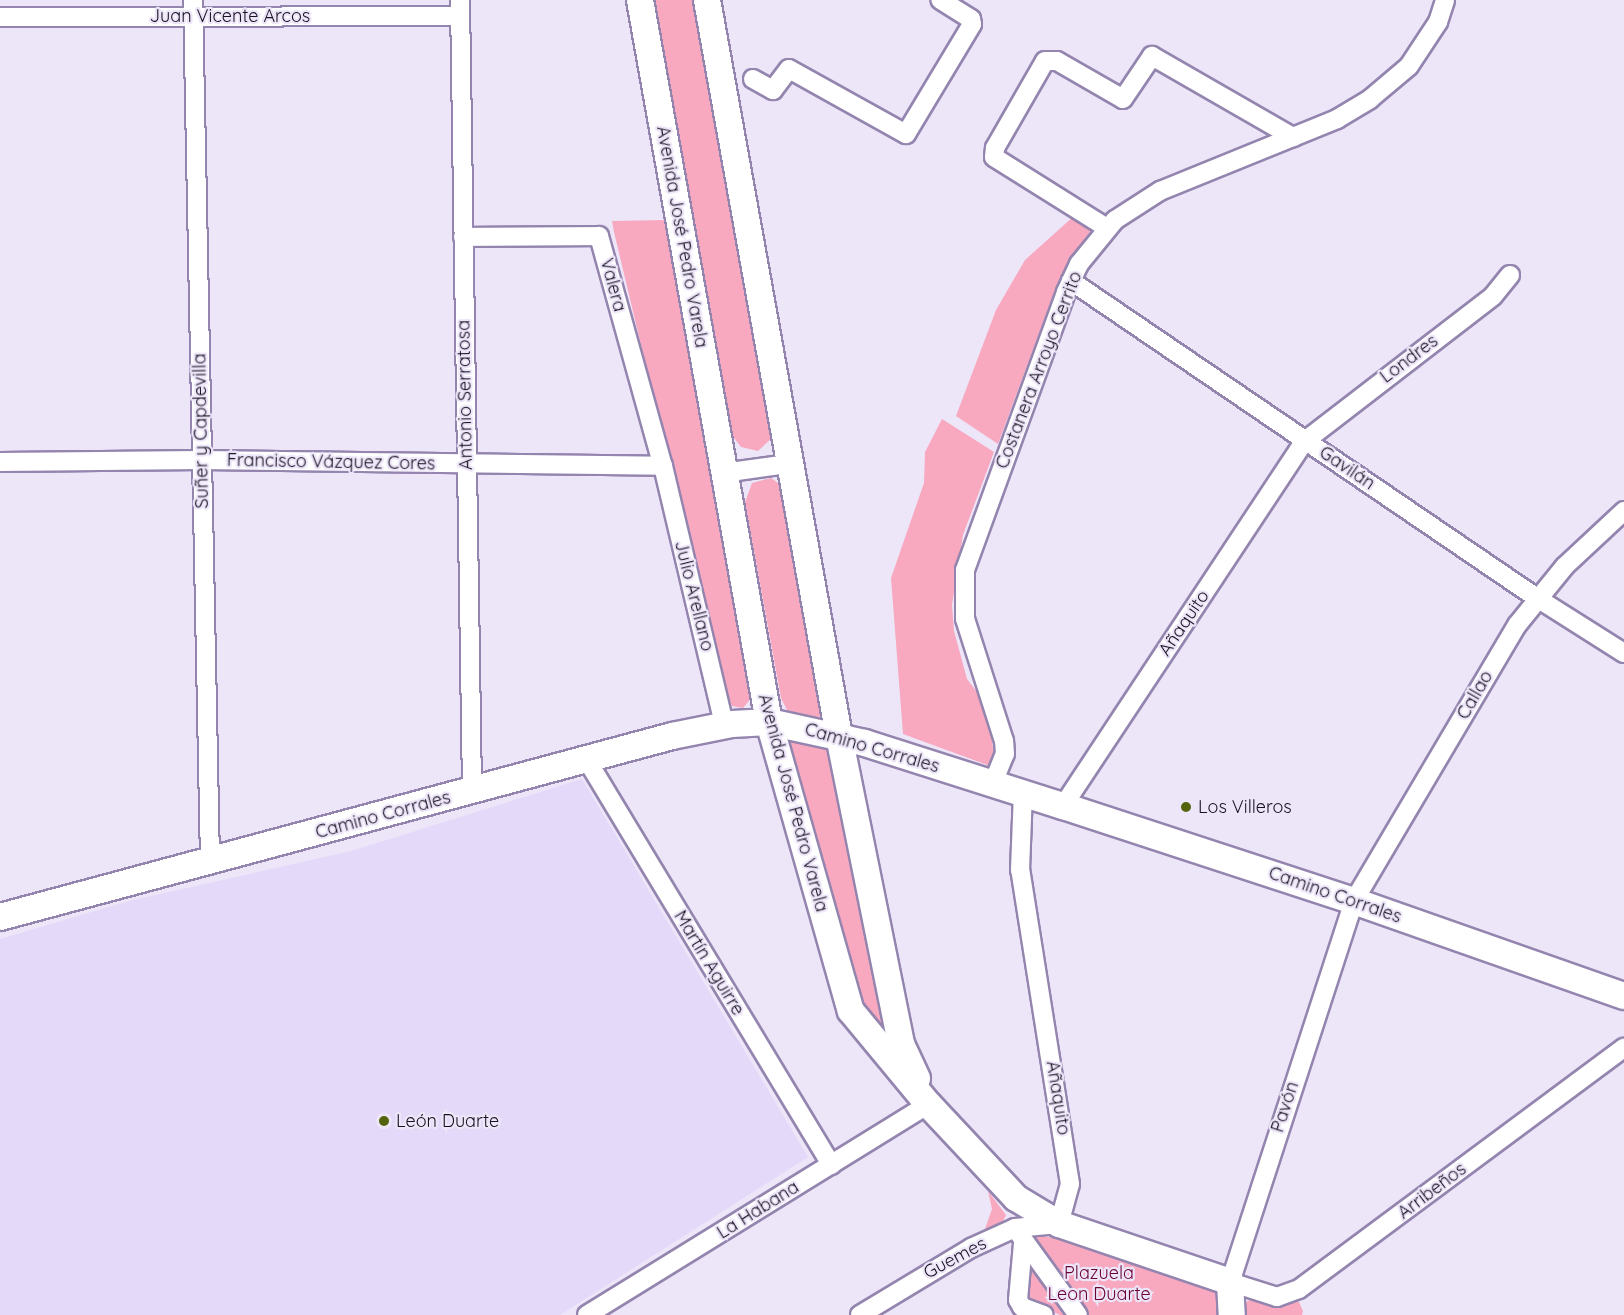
<!DOCTYPE html>
<meta charset="utf-8">
<style>
body{margin:0}
#map{position:relative;width:1624px;height:1315px;overflow:hidden;background:#ede6f9;font-family:Quicksand,sans-serif}
div>[style]{position:absolute}
.built>*{inset:0;background:#e4d9f9}
.green>*{inset:0;background:#f8a8bf}
.roads{filter:drop-shadow(2px 0 #9485af) drop-shadow(-2px 0 #9485af) drop-shadow(0 2px #9485af) drop-shadow(0 -2px #9485af)}
.street>*{height:18px;margin:-9px;padding:0 9px;transform-origin:9px;border-radius:9px;background:#fff}
.secondary>*{height:26px;margin:-13px;padding:0 13px;transform-origin:13px;border-radius:13px;background:#fff}
.dots>*{width:16px;height:16px;translate:-50% -50%;box-sizing:border-box;border:3px solid #ede6f9;border-radius:50%}
span{translate:-50% -50%;white-space:nowrap;text-align:center;line-height:1.15;-webkit-text-stroke:4.5px #ede6f9;paint-order:stroke}
.street-label{font-size:18px;color:#171121}
.poi-label{font-size:18px;color:#171121}
.left{translate:0 -50%;text-align:left}
.park-label{font-size:18px;color:#690233}
</style>
<div id="map">
<div class="built">
<i style="clip-path:polygon(582px 779px,808px 1157px,560px 1315px,0 1315px,0 939px,129px 901px,351px 851px)"></i>
</div>
<div class="green">
<i style="clip-path:polygon(652px 0,697px 0,774px 436px,758px 451px,741px 447px,731px 434px)"></i>
<i style="clip-path:polygon(1074px 216px,1095px 229px,1068px 263px,1054px 293px,998px 444px,956px 416px,996px 310px,1025px 260px)"></i>
<i style="clip-path:polygon(666px 220px,753px 696px,743px 708px,732px 706px,724px 692px,614px 232px,612px 221px)"></i>
<i style="clip-path:polygon(942px 419px,994px 452px,963px 535px,952px 605px,954px 631px,967px 679px,980px 696px,991px 731px,994px 757px,990px 766px,903px 734px,891px 578px,924px 483px,925px 452px)"></i>
<i style="clip-path:polygon(771px 478px,782px 486px,824px 715px,818px 717px,788px 712px,781px 698px,745px 502px,752px 483px)"></i>
<i style="clip-path:polygon(789px 736px,826px 738px,890px 1029px,880px 1039px,857px 996px)"></i>
<i style="clip-path:polygon(988px 1191px,1006px 1215px,1001px 1225px,985px 1229px,992px 1209px)"></i>
<i style="clip-path:polygon(1034px 1236px,1059px 1238px,1213px 1289px,1222px 1300px,1226px 1315px,1083px 1315px)"></i>
<i style="clip-path:polygon(1025px 1249px,1074px 1315px,1060px 1315px,1025px 1299px)"></i>
<i style="clip-path:polygon(1256px 1299px,1299px 1302px,1303px 1311px,1302px 1315px,1241px 1315px,1247px 1301px)"></i>
</div>
<div class="roads">
<div class="street">
<i style="left:193px;top:0;width:862px;rotate:88.87deg"></i>
<i style="left:460px;top:0;width:790px;rotate:89.13deg"></i>
<i style="left:0;top:17px;width:460px;rotate:-0.1deg"></i>
<i style="left:753px;top:79px;width:23px;rotate:29deg"></i>
<i style="left:773px;top:90px;width:26px;rotate:-53deg"></i>
<i style="left:789px;top:69px;width:134px;rotate:29.1deg"></i>
<i style="left:906px;top:134px;width:128px;rotate:-59deg"></i>
<i style="left:972px;top:24px;width:5px;rotate:-101deg"></i>
<i style="left:971px;top:19px;width:36px;rotate:-148deg"></i>
<i style="left:1107px;top:228px;width:133px;rotate:-147.9deg"></i>
<i style="left:994px;top:157px;width:9px;rotate:-84deg"></i>
<i style="left:995px;top:148px;width:100px;rotate:-60.1deg"></i>
<i style="left:1045px;top:61px;width:12px"></i>
<i style="left:1057px;top:61px;width:76px;rotate:29.9deg"></i>
<i style="left:1123px;top:99px;width:52px;rotate:-56deg"></i>
<i style="left:1152px;top:56px;width:163px;rotate:29.9deg"></i>
<i style="left:463px;top:237px;width:136px;rotate:-0.4deg"></i>
<i style="left:599px;top:236px;width:239px;rotate:74.5deg"></i>
<i style="left:663px;top:466px;width:266px;rotate:76.7deg"></i>
<i style="left:1071px;top:281px;width:564px;rotate:34.23deg"></i>
<i style="left:1537px;top:598px;width:103px;rotate:32.3deg"></i>
<i style="left:0;top:462px;width:201px;rotate:-0.6deg"></i>
<i style="left:201px;top:460px;width:462px;rotate:0.7deg"></i>
<i style="left:723px;top:473px;width:66px;rotate:-7.9deg"></i>
<i style="left:1624px;top:511px;width:81px;rotate:137deg"></i>
<i style="left:1565px;top:566px;width:76px;rotate:129.1deg"></i>
<i style="left:1517px;top:625px;width:321px;rotate:120.6deg"></i>
<i style="left:1354px;top:901px;width:401px;rotate:108deg"></i>
<i style="left:1230px;top:1282px;width:49px;rotate:17.7deg"></i>
<i style="left:1277px;top:1297px;width:23px;rotate:-20deg"></i>
<i style="left:1299px;top:1289px;width:405px;rotate:-36.6deg"></i>
<i style="left:587px;top:760px;width:473px;rotate:58.9deg"></i>
<i style="left:993px;top:783px;width:31px;rotate:-68deg"></i>
<i style="left:1005px;top:754px;width:13px;rotate:-94deg"></i>
<i style="left:1004px;top:741px;width:128px;rotate:-107.7deg"></i>
<i style="left:965px;top:619px;width:49px;rotate:-90deg"></i>
<i style="left:965px;top:570px;width:296px;rotate:-70deg"></i>
<i style="left:1066px;top:292px;width:31px;rotate:-65deg"></i>
<i style="left:1079px;top:264px;width:57px;rotate:-50.7deg"></i>
<i style="left:1115px;top:220px;width:54px;rotate:-32.8deg"></i>
<i style="left:1160px;top:191px;width:191px;rotate:-22.1deg"></i>
<i style="left:1337px;top:119px;width:39px;rotate:-31deg"></i>
<i style="left:1370px;top:99px;width:51px;rotate:-40.2deg"></i>
<i style="left:1409px;top:66px;width:53px;rotate:-56.6deg"></i>
<i style="left:1438px;top:22px;width:23px;rotate:-72deg"></i>
<i style="left:1063px;top:806px;width:438px;rotate:-56.5deg"></i>
<i style="left:1305px;top:441px;width:237px;rotate:-37.6deg"></i>
<i style="left:1493px;top:296px;width:27px;rotate:-51deg"></i>
<i style="left:1015px;top:1228px;width:107px;rotate:54.1deg"></i>
<i style="left:1023px;top:1243px;width:57px;rotate:95deg"></i>
<i style="left:1018px;top:1300px;width:8px;rotate:60deg"></i>
<i style="left:1022px;top:1307px;width:23px;rotate:20deg"></i>
<i style="left:587px;top:1315px;width:401px;rotate:-31.7deg"></i>
<i style="left:860px;top:1315px;width:130px;rotate:-31.1deg"></i>
<i style="left:971px;top:1248px;width:48px;rotate:-24.4deg"></i>
<i style="left:1015px;top:1228px;width:44px;rotate:-5.2deg"></i>
<i style="left:1059px;top:1224px;width:41px;rotate:-74.6deg"></i>
<i style="left:1070px;top:1184px;width:318px;rotate:-99deg"></i>
<i style="left:1020px;top:870px;width:77px;rotate:-87.8deg"></i>
</div>
<div class="secondary">
<i style="left:640px;top:0;width:733px;rotate:79.87deg"></i>
<i style="left:769px;top:722px;width:300px;rotate:74.2deg"></i>
<i style="left:851px;top:1011px;width:121px;rotate:50.4deg"></i>
<i style="left:928px;top:1104px;width:129px;rotate:46.9deg"></i>
<i style="left:1016px;top:1198px;width:50px;rotate:31.2deg"></i>
<i style="left:1059px;top:1224px;width:181px;rotate:18.7deg"></i>
<i style="left:1230px;top:1282px;width:33px;rotate:87deg"></i>
<i style="left:707px;top:0;width:748px;rotate:79.83deg"></i>
<i style="left:839px;top:736px;width:314px;rotate:78.6deg"></i>
<i style="left:901px;top:1044px;width:38px;rotate:65deg"></i>
<i style="left:0;top:917px;width:696px;rotate:-15.07deg"></i>
<i style="left:672px;top:736px;width:61px;rotate:-11.3deg"></i>
<i style="left:732px;top:724px;width:37px;rotate:-3deg"></i>
<i style="left:769px;top:722px;width:98px;rotate:12.3deg"></i>
<i style="left:865px;top:743px;width:208px;rotate:17.7deg"></i>
<i style="left:1063px;top:806px;width:306px;rotate:18.1deg"></i>
<i style="left:1354px;top:901px;width:286px;rotate:19.4deg"></i>
</div>
</div>
<div class="dots">
<i style="left:1186px;top:807px;background:#52630b"></i>
<i style="left:384px;top:1121px;background:#52630b"></i>
</div>
<div class="street-label">
<span style="left:230px;top:16px">Juan Vicente Arcos</span>
<span style="left:682px;top:237px;rotate:80deg">Avenida José Pedro Varela</span>
<span style="left:613px;top:285px;rotate:75deg">Valera</span>
<span style="left:1409px;top:359px;rotate:-37deg">Londres</span>
<span style="left:1039px;top:370px;rotate:-69deg">Costanera Arroyo Cerrito</span>
<span style="left:465px;top:395px;rotate:-91deg">Antonio Serratosa</span>
<span style="left:201px;top:431px;rotate:-91deg">Suñer y Capdevilla</span>
<span style="left:331px;top:462px;rotate:1deg">Francisco Vázquez Cores</span>
<span style="left:1347px;top:468px;rotate:34deg">Gavilán</span>
<span style="left:694px;top:596px;rotate:76deg">Julio Arellano</span>
<span style="left:1184px;top:623px;rotate:-56deg">Añaquito</span>
<span style="left:1475px;top:695px;rotate:-60deg">Callao</span>
<span style="left:872px;top:748px;rotate:16deg">Camino Corrales</span>
<span style="left:793px;top:803px;rotate:75deg">Avenida José Pedro Varela</span>
<span style="left:383px;top:815px;rotate:-15deg">Camino Corrales</span>
<span style="left:1335px;top:895px;rotate:19deg">Camino Corrales</span>
<span style="left:709px;top:963px;rotate:59deg">Martín Aguirre</span>
<span style="left:1058px;top:1098px;rotate:81deg">Añaquito</span>
<span style="left:1285px;top:1107px;rotate:-72deg">Pavón</span>
<span style="left:1432px;top:1191px;rotate:-37deg">Arribeños</span>
<span style="left:758px;top:1210px;rotate:-32deg">La Habana</span>
<span style="left:955px;top:1258px;rotate:-28deg">Guemes</span>
</div>
<div class="poi-label">
<span class="left" style="left:1198px;top:807px">Los Villeros</span>
<span class="left" style="left:396px;top:1121px">León Duarte</span>
</div>
<div class="park-label">
<span style="left:1099px;top:1284px">Plazuela<br>Leon Duarte</span>
</div>
</div>
